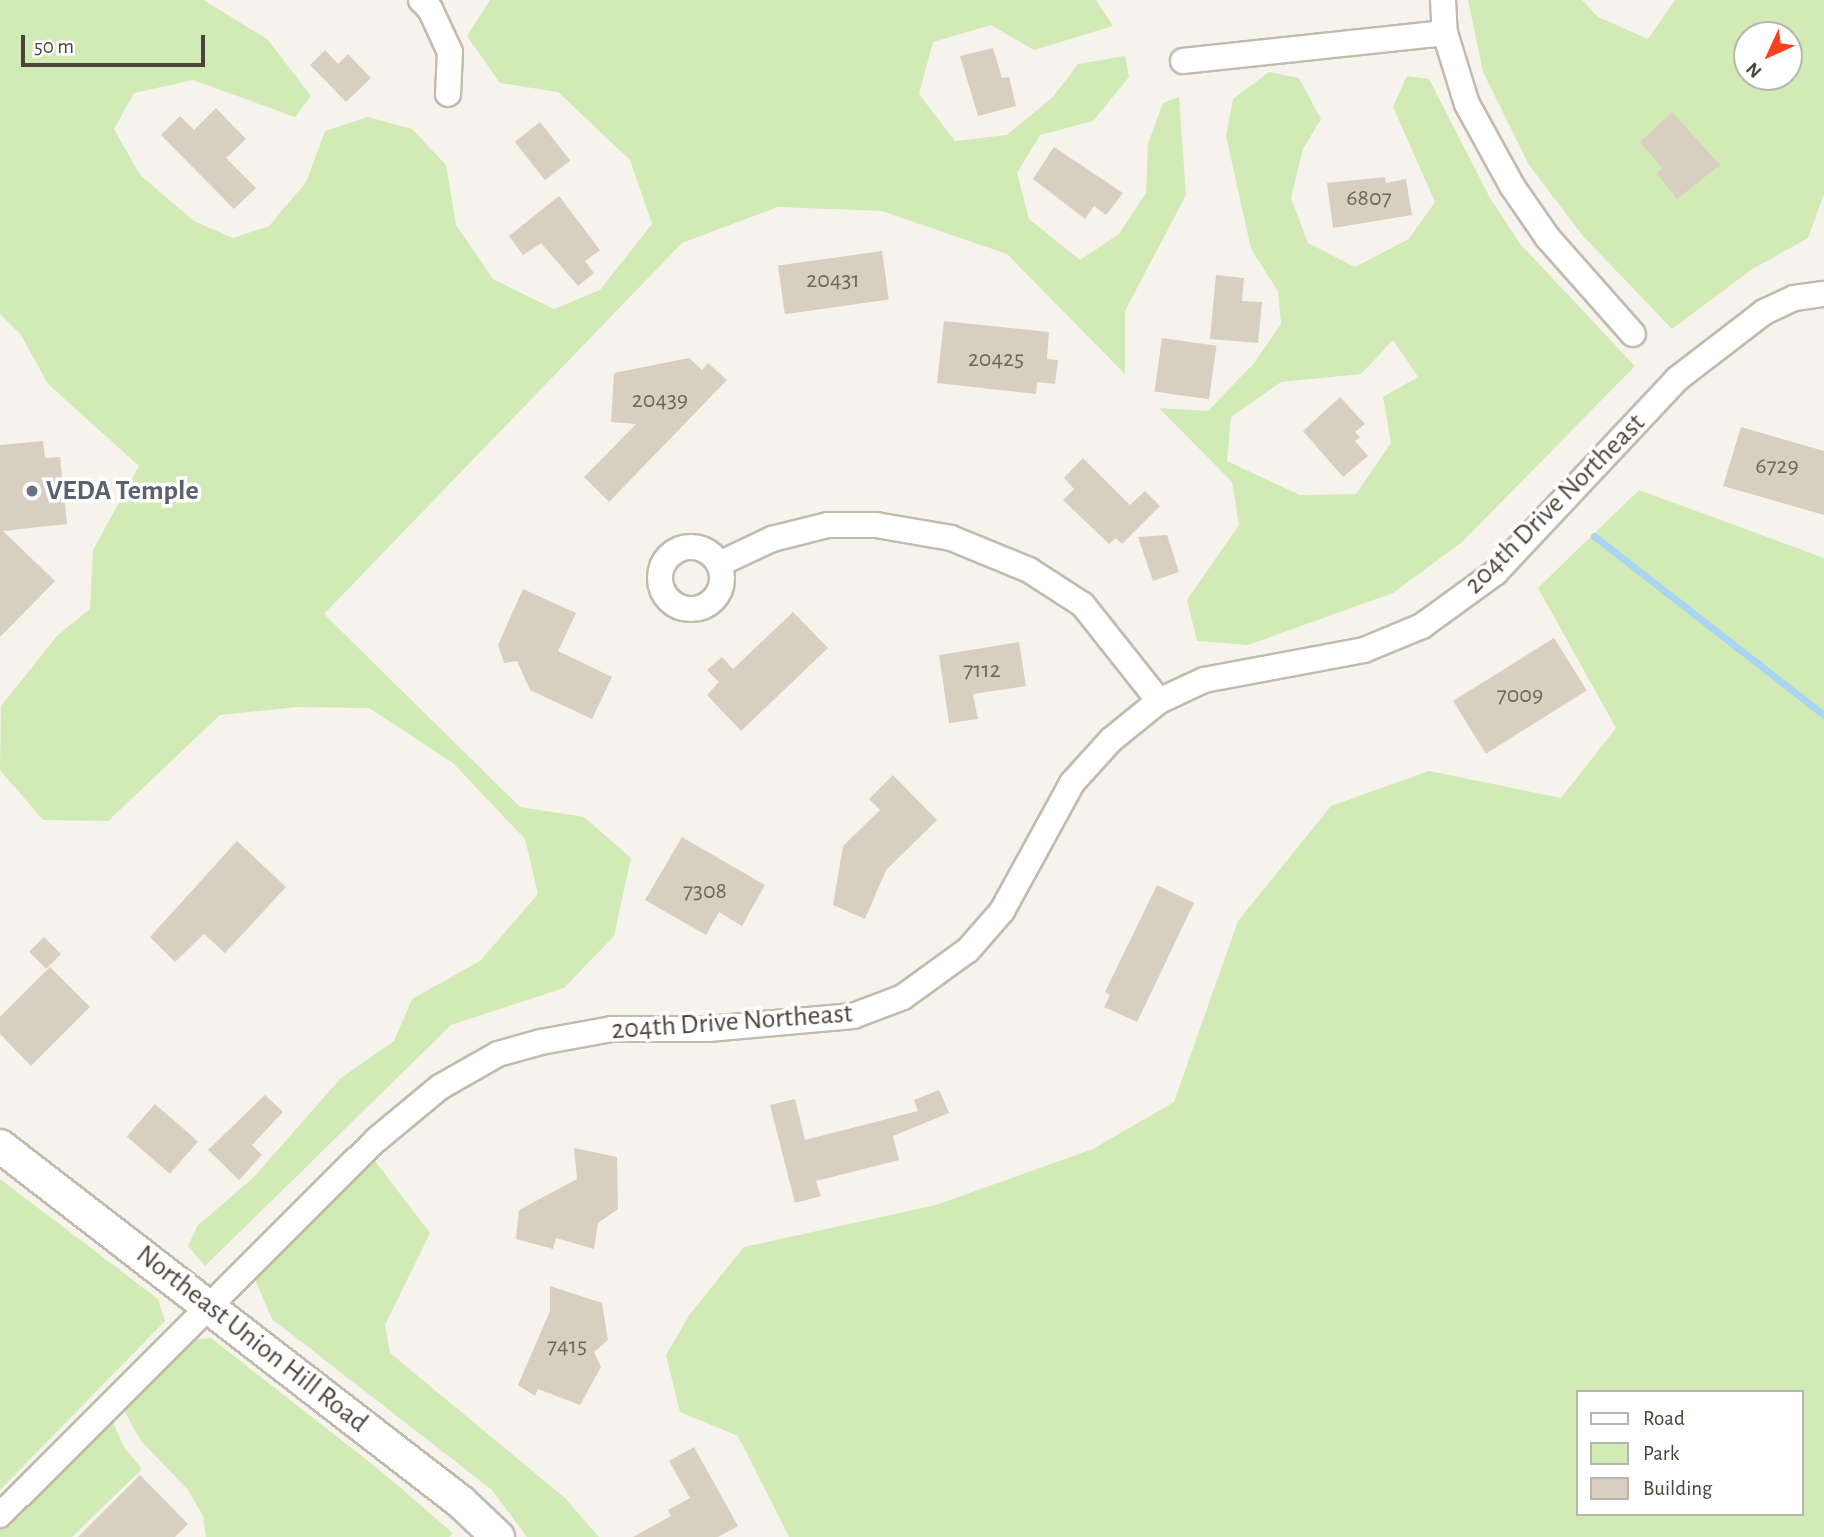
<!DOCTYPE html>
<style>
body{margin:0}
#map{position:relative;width:1824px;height:1537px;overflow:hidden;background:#f6f3ec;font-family:"Alegreya Sans",sans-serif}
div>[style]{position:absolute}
.green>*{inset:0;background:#d2eab5}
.stream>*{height:7px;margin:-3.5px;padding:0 3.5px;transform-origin:3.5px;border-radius:3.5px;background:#a9d4f2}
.building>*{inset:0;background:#d8cfc1;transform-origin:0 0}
.roads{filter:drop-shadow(2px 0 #c2bbae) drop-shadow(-2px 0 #c2bbae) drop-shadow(0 2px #c2bbae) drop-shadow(0 -2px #c2bbae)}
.minor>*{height:24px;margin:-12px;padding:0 12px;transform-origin:12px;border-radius:12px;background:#fff}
.minor>.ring{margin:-12px;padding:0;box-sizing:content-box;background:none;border:24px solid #fff;border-radius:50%}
.tertiary>*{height:32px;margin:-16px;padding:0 16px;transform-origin:16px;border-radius:16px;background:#fff}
.dots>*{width:19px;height:19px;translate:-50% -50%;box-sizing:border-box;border:4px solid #fff;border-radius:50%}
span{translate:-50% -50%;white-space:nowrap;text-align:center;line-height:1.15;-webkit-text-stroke:7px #fff;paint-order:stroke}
.number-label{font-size:24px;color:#6e675b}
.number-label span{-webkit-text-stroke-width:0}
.worship-label{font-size:28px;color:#5b616d;font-weight:700}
.left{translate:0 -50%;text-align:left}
.street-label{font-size:28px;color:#4b4439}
.legend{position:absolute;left:1576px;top:1390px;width:228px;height:126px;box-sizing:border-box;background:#fff;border:2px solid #b7b4b0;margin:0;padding:9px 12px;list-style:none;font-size:21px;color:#4b4439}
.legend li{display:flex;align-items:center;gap:14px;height:35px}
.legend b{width:35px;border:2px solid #b7b4b0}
.north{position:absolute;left:1733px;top:21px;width:70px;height:70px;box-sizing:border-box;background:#fff;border:2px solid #b7b4b0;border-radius:50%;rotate:225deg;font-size:19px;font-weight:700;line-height:28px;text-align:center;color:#4b4439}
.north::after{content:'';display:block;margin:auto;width:24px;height:32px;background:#fc3f1d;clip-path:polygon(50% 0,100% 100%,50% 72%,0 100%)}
.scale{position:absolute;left:21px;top:35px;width:184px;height:32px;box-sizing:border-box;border:4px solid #4b4439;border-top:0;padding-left:9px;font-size:21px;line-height:24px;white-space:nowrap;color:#4b4439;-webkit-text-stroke:5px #fff;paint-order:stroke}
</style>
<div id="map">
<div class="green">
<i style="clip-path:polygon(0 0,204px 0,268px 40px,311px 96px,295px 117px,193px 80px,134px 93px,114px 129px,140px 175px,194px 221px,233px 238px,269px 226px,306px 182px,325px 131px,368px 117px,412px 129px,446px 165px,456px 225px,493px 279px,554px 309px,600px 290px,652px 224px,630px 160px,558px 92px,500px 83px,467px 36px,490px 0,1096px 0,1113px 26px,1034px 50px,991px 25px,933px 42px,919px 94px,955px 141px,1007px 135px,1053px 97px,1078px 64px,1125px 56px,1129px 77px,1093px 121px,1040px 135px,1017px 173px,1029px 219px,1080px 260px,1119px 234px,1146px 193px,1148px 144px,1163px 103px,1179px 97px,1186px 195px,1125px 311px,1125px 374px,1007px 254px,882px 211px,778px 207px,682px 243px,324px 614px,520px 807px,584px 817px,631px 858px,614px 936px,564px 988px,451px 1025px,205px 1266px,188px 1246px,198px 1225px,253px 1178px,341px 1078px,394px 1041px,412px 999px,480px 961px,538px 894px,525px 839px,453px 763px,369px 708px,297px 707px,220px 715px,108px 821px,43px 820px,0 770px,1px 706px,57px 636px,90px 609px,93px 550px,139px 466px,48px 384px,21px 335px,0 314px)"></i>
<i style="clip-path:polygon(evenodd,1468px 0,1582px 0,1598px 17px,1648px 39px,1675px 0,1824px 0,1824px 194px,1808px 238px,1751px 270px,1672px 329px,1583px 236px,1529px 165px,1483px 72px,1468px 0,1747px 35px,1789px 35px,1789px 77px,1747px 77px,1747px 35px)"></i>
<i style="clip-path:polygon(evenodd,1269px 72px,1299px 78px,1321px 119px,1303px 149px,1291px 198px,1308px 243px,1355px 267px,1409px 239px,1435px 202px,1393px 107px,1407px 76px,1429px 79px,1490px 198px,1521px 245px,1635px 366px,1462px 542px,1393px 593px,1248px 645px,1197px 641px,1187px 600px,1239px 525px,1232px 482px,1159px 408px,1208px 411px,1254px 363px,1281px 324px,1278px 291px,1251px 249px,1226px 136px,1233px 99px,1269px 72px,1393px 340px,1418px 377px,1383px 397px,1391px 443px,1356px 494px,1300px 495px,1227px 461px,1231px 417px,1281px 382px,1361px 374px,1393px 340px)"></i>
<i style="clip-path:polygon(evenodd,1639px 490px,1824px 558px,1824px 1537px,789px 1537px,738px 1436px,680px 1412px,666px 1355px,690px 1314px,744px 1247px,936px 1205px,1093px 1149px,1174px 1102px,1238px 921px,1331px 806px,1429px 771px,1561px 798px,1616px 728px,1538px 588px,1639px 490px,1577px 1392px,1801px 1392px,1801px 1514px,1577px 1514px,1577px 1392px)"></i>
<i style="clip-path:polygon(375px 1161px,430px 1233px,385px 1325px,390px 1353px,565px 1498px,599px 1537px,527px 1537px,492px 1490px,272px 1319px,254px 1277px)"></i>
<i style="clip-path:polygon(0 1179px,158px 1299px,165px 1321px,0 1490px)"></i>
<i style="clip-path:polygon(211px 1338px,377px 1468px,453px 1533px,449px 1537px,206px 1537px,203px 1516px,188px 1490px,141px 1441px,122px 1407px,189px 1340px)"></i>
<i style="clip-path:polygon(111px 1418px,124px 1447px,142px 1469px,72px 1537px,0 1537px,0 1529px)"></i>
</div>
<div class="stream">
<i style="left:1594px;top:536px;width:291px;rotate:37.9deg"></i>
</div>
<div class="building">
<i style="clip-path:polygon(993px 48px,1002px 78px,1009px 77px,1016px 106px,978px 116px,960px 56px)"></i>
<i style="clip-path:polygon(325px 50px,338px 64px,348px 54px,371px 78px,346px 102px,310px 65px)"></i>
<i style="clip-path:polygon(216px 108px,246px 139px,226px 158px,256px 188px,234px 209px,161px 135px,180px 116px,194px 130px)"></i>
<i style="clip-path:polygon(1672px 112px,1720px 165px,1677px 199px,1657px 174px,1662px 168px,1640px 142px)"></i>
<i style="left:540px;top:122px;width:49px;height:32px;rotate:52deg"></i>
<i style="clip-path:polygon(1054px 147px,1123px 193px,1106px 215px,1094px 206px,1085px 219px,1033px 179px)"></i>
<i style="clip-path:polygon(1385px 177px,1386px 183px,1406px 179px,1412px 215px,1333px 228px,1327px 183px)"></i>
<i style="clip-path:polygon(559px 196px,600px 250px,585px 261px,594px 273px,578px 286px,541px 243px,523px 255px,509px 236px)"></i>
<i style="left:882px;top:251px;width:49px;height:105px;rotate:82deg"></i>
<i style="clip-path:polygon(1216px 275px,1244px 278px,1242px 301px,1262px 302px,1258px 343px,1210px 339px)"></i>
<i style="clip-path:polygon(944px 321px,1049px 332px,1047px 359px,1058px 360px,1055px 384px,1037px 382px,1036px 394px,937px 383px)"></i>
<i style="left:1162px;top:338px;width:55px;height:54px;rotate:8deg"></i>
<i style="clip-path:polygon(689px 358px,702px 370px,708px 363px,727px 380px,609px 502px,584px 477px,636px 424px,611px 422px,614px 373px)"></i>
<i style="clip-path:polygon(1340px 397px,1365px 424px,1355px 432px,1360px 437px,1355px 441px,1368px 456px,1343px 477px,1303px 431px)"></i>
<i style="clip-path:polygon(1741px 427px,1824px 451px,1824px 515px,1723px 486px)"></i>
<i style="clip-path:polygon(43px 441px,45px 458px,60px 457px,67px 524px,3px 531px,55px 581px,0 637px,0 445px)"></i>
<i style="clip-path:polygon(1083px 458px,1130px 505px,1145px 491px,1160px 506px,1122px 544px,1116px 538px,1109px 544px,1063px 500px,1074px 489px,1064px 478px)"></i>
<i style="clip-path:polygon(1167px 535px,1179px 572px,1153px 581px,1138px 537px)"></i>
<i style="clip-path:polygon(523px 589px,576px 613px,558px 651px,612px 677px,592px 719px,530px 690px,517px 661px,504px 663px,498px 645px)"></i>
<i style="clip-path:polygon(793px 612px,828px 648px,741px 731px,707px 695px,719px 682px,707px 670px,722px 657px,733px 669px)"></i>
<i style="left:1554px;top:638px;width:62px;height:119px;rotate:58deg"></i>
<i style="clip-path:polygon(1019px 642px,1026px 686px,973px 694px,978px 719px,949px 723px,939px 655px)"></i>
<i style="clip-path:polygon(893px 775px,937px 820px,886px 870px,865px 919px,833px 905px,843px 846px,880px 810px,869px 799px)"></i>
<i style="clip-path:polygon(682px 837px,765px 885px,742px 926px,719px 912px,706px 935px,645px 900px)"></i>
<i style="clip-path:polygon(237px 841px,286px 887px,225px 953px,204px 934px,175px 962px,150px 937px)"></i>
<i style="clip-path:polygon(1157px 885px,1194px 903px,1137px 1022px,1104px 1007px,1110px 995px,1105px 992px)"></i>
<i style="left:44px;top:937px;width:24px;height:21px;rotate:45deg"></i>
<i style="clip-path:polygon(50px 967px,90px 1007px,31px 1066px,0 1034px,0 1017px)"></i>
<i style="clip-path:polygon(939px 1090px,949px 1113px,893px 1136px,899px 1160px,816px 1181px,821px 1196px,795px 1203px,770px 1105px,795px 1099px,805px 1140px,918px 1111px,914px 1100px)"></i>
<i style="clip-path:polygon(265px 1095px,283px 1112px,252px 1145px,262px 1155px,239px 1180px,208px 1150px)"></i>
<i style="left:155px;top:1104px;width:57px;height:43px;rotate:41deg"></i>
<i style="clip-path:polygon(574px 1148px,617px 1157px,618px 1209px,598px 1223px,594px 1249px,556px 1238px,553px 1249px,516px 1239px,519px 1210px,577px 1179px)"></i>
<i style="clip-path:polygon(550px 1286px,602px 1303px,608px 1340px,594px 1352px,601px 1367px,580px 1405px,538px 1389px,535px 1396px,518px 1385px,550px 1311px)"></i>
<i style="clip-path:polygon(694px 1447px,738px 1526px,718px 1537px,633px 1537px,671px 1516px,668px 1510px,690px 1498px,669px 1461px)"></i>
<i style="clip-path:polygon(140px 1475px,188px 1524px,175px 1537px,78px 1537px)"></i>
</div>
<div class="roads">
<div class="minor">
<i style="left:421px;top:0;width:13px;rotate:45deg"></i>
<i style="left:430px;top:9px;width:47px;rotate:65.1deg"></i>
<i style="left:450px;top:52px;width:42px;rotate:92.7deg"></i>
<i style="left:1443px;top:0;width:33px;rotate:87deg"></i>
<i style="left:1445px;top:33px;width:74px;rotate:72.8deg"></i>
<i style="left:1467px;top:104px;width:94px;rotate:61.2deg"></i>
<i style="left:1512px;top:186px;width:63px;rotate:55.3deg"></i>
<i style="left:1548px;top:238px;width:128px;rotate:48.5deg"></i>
<i style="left:1183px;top:61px;width:263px;rotate:-6.1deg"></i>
<i class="ring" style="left:660px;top:547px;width:38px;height:38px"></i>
<i style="left:719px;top:564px;width:59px;rotate:-25.3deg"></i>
<i style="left:772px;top:539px;width:58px;rotate:-14deg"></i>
<i style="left:828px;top:525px;width:48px"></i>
<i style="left:876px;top:525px;width:76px;rotate:9.8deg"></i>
<i style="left:951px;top:538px;width:84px;rotate:22.3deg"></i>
<i style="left:1029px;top:570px;width:64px;rotate:32.9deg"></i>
<i style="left:1083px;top:605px;width:122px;rotate:51.6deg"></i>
<i style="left:0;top:1515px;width:531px;rotate:-44.92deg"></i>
<i style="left:376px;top:1140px;width:83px;rotate:-39.6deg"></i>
<i style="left:440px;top:1087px;width:67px;rotate:-29.6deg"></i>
<i style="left:498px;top:1054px;width:45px;rotate:-15.6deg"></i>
<i style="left:541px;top:1042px;width:72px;rotate:-10.4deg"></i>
<i style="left:612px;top:1029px;width:96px"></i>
<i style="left:708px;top:1029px;width:146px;rotate:-5.1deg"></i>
<i style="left:853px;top:1016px;width:53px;rotate:-20.8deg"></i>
<i style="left:903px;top:997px;width:80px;rotate:-35.9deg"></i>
<i style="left:968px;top:950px;width:52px;rotate:-48.9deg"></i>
<i style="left:1002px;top:911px;width:146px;rotate:-61.3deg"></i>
<i style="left:1072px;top:783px;width:58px;rotate:-47.8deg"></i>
<i style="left:1111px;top:740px;width:62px;rotate:-39.1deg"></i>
<i style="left:1159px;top:701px;width:50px;rotate:-25deg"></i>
<i style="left:1204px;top:680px;width:163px;rotate:-10.6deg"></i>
<i style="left:1364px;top:650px;width:63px;rotate:-22.5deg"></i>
<i style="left:1422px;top:626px;width:90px;rotate:-36deg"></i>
<i style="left:1495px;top:573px;width:266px;rotate:-46.8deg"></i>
<i style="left:1677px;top:379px;width:110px;rotate:-37.6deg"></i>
<i style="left:1764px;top:312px;width:33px;rotate:-25deg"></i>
<i style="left:1794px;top:298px;width:30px;rotate:-8deg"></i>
</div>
<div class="tertiary">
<i style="left:0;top:1146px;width:582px;rotate:37.68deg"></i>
<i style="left:461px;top:1502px;width:51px;rotate:43.4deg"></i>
</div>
</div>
<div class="dots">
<i style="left:32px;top:491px;background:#6b7280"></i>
</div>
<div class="number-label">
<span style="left:1369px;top:199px">6807</span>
<span style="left:833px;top:281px">20431</span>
<span style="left:996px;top:360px">20425</span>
<span style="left:660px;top:401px">20439</span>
<span style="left:1777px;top:467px">6729</span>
<span style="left:982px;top:671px">7112</span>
<span style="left:1520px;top:696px">7009</span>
<span style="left:705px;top:892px">7308</span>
<span style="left:567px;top:1347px">7415</span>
</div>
<div class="worship-label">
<span class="left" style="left:46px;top:491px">VEDA Temple</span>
</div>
<div class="street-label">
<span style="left:1555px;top:504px;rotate:-45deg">204th Drive Northeast</span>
<span style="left:732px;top:1022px;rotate:-4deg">204th Drive Northeast</span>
<span style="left:252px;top:1339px;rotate:38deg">Northeast Union Hill Road</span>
</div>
<ul class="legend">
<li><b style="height:9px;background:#fff"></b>Road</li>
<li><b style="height:19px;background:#d2eab5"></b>Park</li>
<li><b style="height:19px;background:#d8cfc1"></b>Building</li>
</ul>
<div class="north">N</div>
<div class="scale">50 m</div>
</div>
